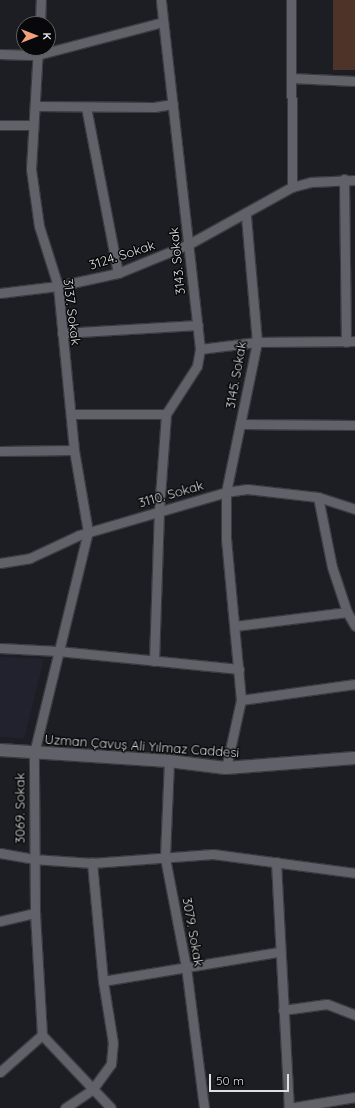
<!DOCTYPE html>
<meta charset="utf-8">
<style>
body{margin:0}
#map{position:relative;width:355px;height:1108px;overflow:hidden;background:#1d1e23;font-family:Quicksand,sans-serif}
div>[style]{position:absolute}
.built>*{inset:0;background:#21222e}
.green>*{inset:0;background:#4e3328;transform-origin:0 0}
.roads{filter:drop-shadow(1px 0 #3b3c40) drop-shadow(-1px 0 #3b3c40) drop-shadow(0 1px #3b3c40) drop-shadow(0 -1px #3b3c40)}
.street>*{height:9px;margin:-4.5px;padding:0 4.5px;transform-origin:4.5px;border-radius:4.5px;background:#616269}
.secondary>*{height:12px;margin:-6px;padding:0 6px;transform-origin:6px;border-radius:6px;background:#616269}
span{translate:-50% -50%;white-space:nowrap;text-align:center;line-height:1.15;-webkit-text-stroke:3px #08080a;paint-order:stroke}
.street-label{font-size:13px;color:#dedfe3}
.north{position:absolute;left:16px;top:16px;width:40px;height:40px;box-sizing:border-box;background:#08080a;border:1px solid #5e5e61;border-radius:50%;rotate:90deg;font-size:11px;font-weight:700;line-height:16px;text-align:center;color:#dedfe3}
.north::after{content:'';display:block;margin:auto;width:14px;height:18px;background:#f2a17e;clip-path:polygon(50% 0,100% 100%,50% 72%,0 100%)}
.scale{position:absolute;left:209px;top:1074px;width:80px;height:18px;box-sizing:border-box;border:2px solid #dedfe3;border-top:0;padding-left:5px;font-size:12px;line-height:14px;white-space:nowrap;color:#dedfe3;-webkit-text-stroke:3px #08080a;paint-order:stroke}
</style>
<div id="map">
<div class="built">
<i style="clip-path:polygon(0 657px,44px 659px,24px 739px,0 737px)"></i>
</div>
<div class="green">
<i style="left:333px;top:0;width:22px;height:70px"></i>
</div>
<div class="roads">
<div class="street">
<i style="left:291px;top:0;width:187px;rotate:89.7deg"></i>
<i style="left:40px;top:24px;width:24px;rotate:-88deg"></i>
<i style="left:0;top:54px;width:37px;rotate:2deg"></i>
<i style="left:37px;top:55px;width:130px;rotate:-14.7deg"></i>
<i style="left:291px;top:78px;width:64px;rotate:2.7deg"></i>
<i style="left:36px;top:106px;width:118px;rotate:0.5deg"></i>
<i style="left:154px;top:107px;width:19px;rotate:-9deg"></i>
<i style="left:86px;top:107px;width:169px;rotate:79.1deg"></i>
<i style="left:0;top:125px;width:33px"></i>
<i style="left:344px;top:179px;width:163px;rotate:89.3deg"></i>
<i style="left:0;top:293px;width:58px;rotate:-6.9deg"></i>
<i style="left:58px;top:286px;width:61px;rotate:-12.2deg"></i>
<i style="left:118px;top:273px;width:77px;rotate:-22.2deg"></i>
<i style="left:189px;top:244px;width:118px;rotate:-29deg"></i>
<i style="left:292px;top:187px;width:20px;rotate:-15deg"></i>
<i style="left:311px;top:182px;width:44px;rotate:-2.6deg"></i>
<i style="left:62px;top:333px;width:136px;rotate:-3.4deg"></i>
<i style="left:200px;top:349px;width:57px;rotate:-7deg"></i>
<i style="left:257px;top:342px;width:98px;rotate:-0.6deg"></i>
<i style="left:71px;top:414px;width:95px"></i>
<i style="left:240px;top:424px;width:115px;rotate:0.5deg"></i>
<i style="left:0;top:451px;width:74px;rotate:-0.8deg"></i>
<i style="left:318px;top:497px;width:71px;rotate:78.7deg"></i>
<i style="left:332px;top:567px;width:47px;rotate:71.6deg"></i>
<i style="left:347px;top:612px;width:16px;rotate:60deg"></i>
<i style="left:0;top:563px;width:30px;rotate:-9deg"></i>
<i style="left:30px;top:558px;width:54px;rotate:-25.1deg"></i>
<i style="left:79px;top:535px;width:153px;rotate:-16.3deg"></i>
<i style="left:226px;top:492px;width:21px;rotate:-8deg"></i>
<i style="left:247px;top:489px;width:71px;rotate:6.4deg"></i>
<i style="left:318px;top:497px;width:39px;rotate:18deg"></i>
<i style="left:235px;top:626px;width:113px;rotate:-7.1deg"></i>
<i style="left:0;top:648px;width:58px;rotate:3deg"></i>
<i style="left:58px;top:651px;width:182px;rotate:5.7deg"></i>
<i style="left:154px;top:661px;width:151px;rotate:-88.1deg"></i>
<i style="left:159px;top:510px;width:96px;rotate:-85.8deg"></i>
<i style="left:166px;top:414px;width:57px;rotate:-57.1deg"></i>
<i style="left:197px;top:366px;width:17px;rotate:-80deg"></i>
<i style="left:200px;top:349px;width:351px;rotate:-96.4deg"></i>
<i style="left:241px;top:700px;width:115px;rotate:-8deg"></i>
<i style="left:169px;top:761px;width:97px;rotate:92.4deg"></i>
<i style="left:165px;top:858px;width:111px;rotate:79.1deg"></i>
<i style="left:186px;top:967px;width:142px;rotate:82.7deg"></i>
<i style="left:226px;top:768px;width:70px;rotate:-77.6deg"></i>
<i style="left:241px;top:700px;width:163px;rotate:-95.3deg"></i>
<i style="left:226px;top:538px;width:46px;rotate:-90deg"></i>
<i style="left:226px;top:492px;width:153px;rotate:-78.3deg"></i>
<i style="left:257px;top:342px;width:127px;rotate:-95deg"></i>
<i style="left:0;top:853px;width:34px;rotate:10deg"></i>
<i style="left:33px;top:859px;width:59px;rotate:3.9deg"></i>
<i style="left:92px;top:863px;width:121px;rotate:-4.3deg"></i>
<i style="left:213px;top:854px;width:143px;rotate:7.6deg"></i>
<i style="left:276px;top:862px;width:246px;rotate:87deg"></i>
<i style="left:0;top:921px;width:36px;rotate:-13deg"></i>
<i style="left:103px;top:981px;width:178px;rotate:-9.4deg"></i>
<i style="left:283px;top:1010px;width:44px;rotate:-7.8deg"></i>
<i style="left:327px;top:1004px;width:30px;rotate:21deg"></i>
<i style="left:42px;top:1035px;width:100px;rotate:46.6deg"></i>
<i style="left:0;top:1072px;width:56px;rotate:-41.4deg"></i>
<i style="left:42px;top:1035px;width:122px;rotate:-93.3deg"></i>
<i style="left:35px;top:913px;width:160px;rotate:-90.4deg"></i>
<i style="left:34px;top:753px;width:228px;rotate:-76.3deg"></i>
<i style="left:88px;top:532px;width:83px;rotate:-99.7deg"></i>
<i style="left:74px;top:450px;width:165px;rotate:-95.6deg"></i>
<i style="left:58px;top:286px;width:63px;rotate:-107.6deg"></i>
<i style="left:39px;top:226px;width:58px;rotate:-98deg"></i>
<i style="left:31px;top:169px;width:121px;rotate:-86.7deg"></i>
<i style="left:65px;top:1108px;width:32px;rotate:-34deg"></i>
<i style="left:92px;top:1090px;width:32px;rotate:-54deg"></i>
<i style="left:111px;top:1064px;width:21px;rotate:-85deg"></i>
<i style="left:113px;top:1043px;width:63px;rotate:-99.2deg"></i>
<i style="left:103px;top:981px;width:119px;rotate:-95.3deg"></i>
<i style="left:289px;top:1108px;width:67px;rotate:-9.5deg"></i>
</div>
<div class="secondary">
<i style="left:0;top:750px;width:169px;rotate:3.7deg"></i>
<i style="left:169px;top:761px;width:57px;rotate:7deg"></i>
<i style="left:226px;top:768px;width:129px;rotate:-4.4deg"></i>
</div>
</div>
<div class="street-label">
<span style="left:122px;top:255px;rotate:-18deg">3124. Sokak</span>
<span style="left:177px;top:261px;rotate:-96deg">3143. Sokak</span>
<span style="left:72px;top:312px;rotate:83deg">3137. Sokak</span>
<span style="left:236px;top:375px;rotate:-80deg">3145. Sokak</span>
<span style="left:171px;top:494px;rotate:-16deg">3110. Sokak</span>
<span style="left:142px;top:746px;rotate:4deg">Uzman Çavuş Ali Yılmaz Caddesi</span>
<span style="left:20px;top:808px;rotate:-90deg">3069. Sokak</span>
<span style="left:193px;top:932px;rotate:80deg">3079. Sokak</span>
</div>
<div class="north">K</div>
<div class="scale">50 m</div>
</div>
